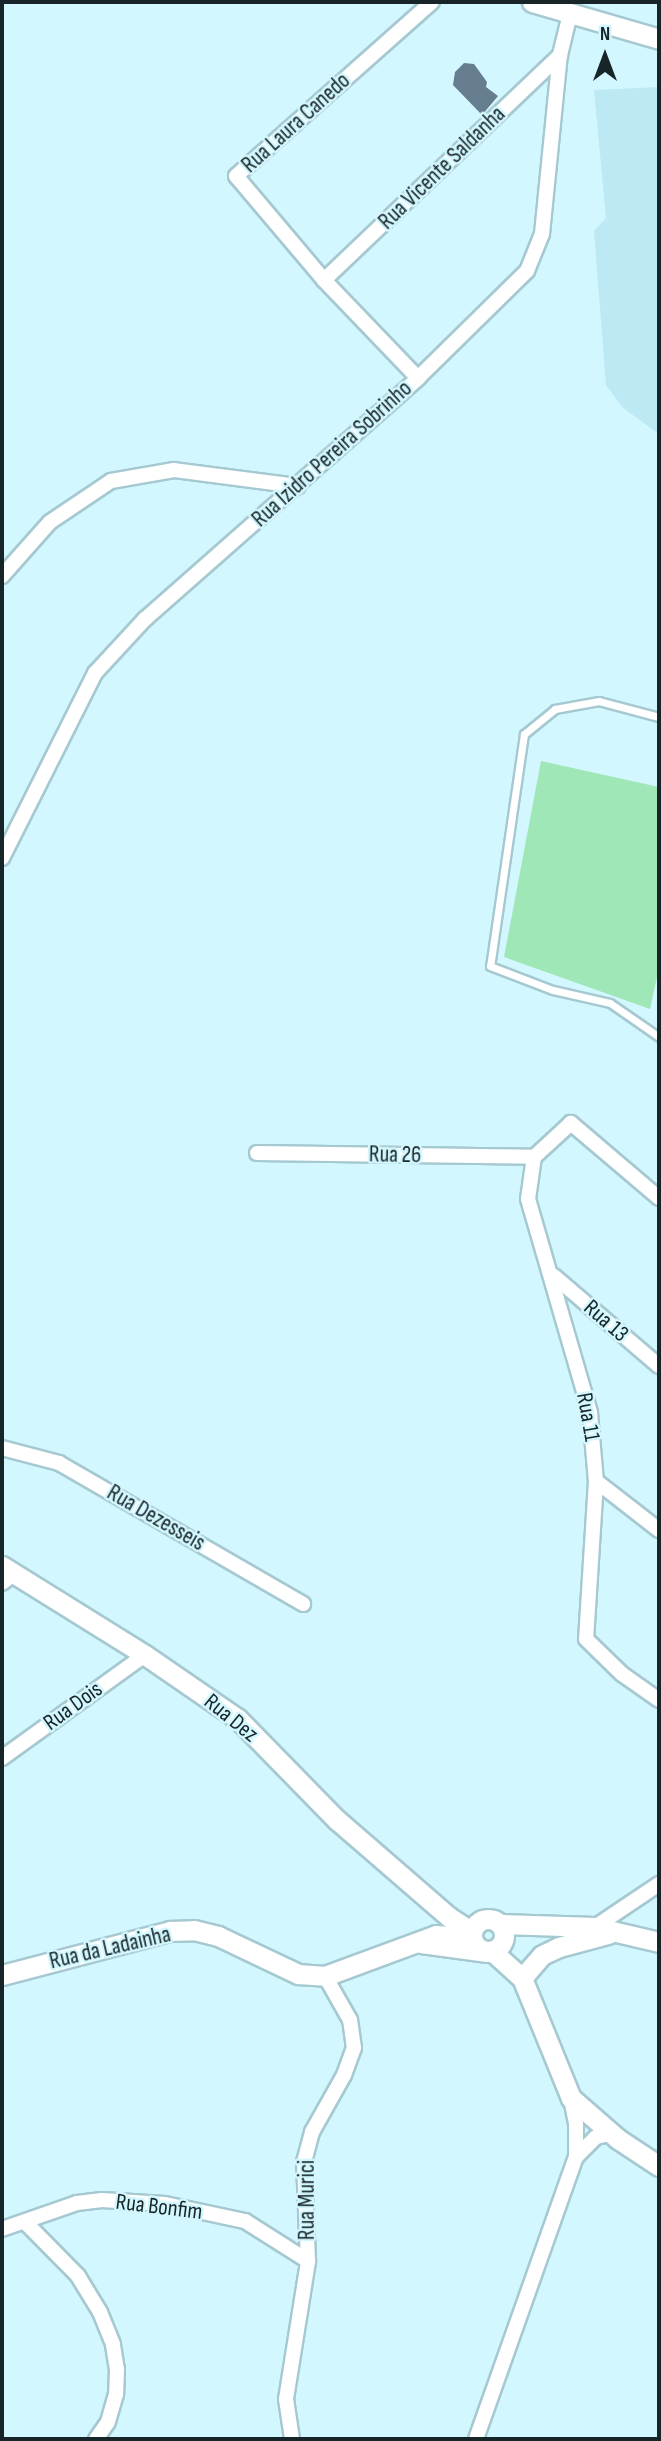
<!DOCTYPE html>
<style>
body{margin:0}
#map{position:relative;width:661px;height:2441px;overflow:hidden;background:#d3f7ff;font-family:"Sofia Sans Condensed",sans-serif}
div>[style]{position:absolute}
.built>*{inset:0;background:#bce9f3}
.green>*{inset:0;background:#9fe7b6}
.building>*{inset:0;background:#667d8f}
.roads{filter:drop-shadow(2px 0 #a6c9d1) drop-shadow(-2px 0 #a6c9d1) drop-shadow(0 2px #a6c9d1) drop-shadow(0 -2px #a6c9d1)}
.lane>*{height:7px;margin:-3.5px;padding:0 3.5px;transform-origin:3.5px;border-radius:3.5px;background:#fff}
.street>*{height:14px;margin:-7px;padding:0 7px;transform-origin:7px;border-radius:7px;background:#fff}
.secondary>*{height:19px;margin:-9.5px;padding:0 9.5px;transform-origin:9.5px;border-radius:9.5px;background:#fff}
.secondary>.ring{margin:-9.5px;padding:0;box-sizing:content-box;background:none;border:19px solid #fff;border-radius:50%}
span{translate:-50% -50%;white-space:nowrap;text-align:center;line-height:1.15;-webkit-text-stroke:5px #d3f7ff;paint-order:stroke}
.street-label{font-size:23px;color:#172528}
.frame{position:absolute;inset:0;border:4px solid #172528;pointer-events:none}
.north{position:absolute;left:570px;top:21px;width:70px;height:70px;-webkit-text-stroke:5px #d3f7ff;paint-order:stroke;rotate:0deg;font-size:19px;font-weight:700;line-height:28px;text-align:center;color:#172528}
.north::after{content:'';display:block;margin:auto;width:24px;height:32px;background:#172528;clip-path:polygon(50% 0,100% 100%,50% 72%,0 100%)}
</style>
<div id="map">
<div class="built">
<i style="clip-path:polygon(659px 87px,659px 434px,623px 408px,606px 385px,594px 231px,606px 218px,594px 90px)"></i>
</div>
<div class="green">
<i style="clip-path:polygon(541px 761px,659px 787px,659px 968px,650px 1009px,504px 957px)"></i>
</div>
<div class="building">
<i style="clip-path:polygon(464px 63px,474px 64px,487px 82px,486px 87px,498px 96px,482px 115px,453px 85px,455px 72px)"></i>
</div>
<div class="roads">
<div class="lane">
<i style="left:659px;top:717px;width:62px;rotate:-165.1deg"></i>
<i style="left:599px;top:701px;width:45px;rotate:169.7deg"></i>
<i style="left:555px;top:709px;width:40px;rotate:141deg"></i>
<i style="left:524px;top:734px;width:234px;rotate:98.3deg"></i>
<i style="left:490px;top:966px;width:67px;rotate:20.9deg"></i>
<i style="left:553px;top:990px;width:58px;rotate:12.8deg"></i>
<i style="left:610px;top:1003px;width:60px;rotate:34.8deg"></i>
</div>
<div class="street">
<i style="left:324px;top:280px;width:326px;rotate:-43.6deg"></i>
<i style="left:418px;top:378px;width:136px;rotate:-133.8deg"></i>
<i style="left:324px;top:280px;width:136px;rotate:-130.2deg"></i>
<i style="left:236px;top:176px;width:262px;rotate:-41.6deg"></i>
<i style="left:2px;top:576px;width:72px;rotate:-48.4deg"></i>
<i style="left:50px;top:522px;width:73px;rotate:-33.9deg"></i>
<i style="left:111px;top:481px;width:64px;rotate:-9.9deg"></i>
<i style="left:174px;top:470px;width:125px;rotate:7.4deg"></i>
<i style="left:2px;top:858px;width:207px;rotate:-63.3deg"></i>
<i style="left:95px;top:673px;width:74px;rotate:-47.2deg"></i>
<i style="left:145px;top:619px;width:364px;rotate:-41.4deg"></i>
<i style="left:418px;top:378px;width:153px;rotate:-44.5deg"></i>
<i style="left:527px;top:271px;width:40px;rotate:-68deg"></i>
<i style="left:542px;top:234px;width:180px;rotate:-84.3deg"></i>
<i style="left:560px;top:55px;width:42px;rotate:-76.3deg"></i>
<i style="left:257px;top:1153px;width:277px;rotate:0.8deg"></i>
<i style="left:659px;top:1198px;width:116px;rotate:-139.6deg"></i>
<i style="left:571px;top:1123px;width:50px;rotate:137.4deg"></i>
<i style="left:534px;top:1157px;width:42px;rotate:98.1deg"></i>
<i style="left:528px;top:1199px;width:223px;rotate:73.8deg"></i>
<i style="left:590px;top:1413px;width:68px;rotate:85deg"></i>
<i style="left:596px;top:1481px;width:158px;rotate:93.6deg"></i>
<i style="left:586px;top:1639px;width:50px;rotate:44.2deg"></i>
<i style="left:622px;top:1674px;width:45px;rotate:35.1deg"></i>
<i style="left:554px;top:1276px;width:138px;rotate:40.6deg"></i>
<i style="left:2px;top:1448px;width:59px;rotate:14.7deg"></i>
<i style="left:59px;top:1463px;width:282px;rotate:30deg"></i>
<i style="left:596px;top:1481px;width:80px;rotate:37.9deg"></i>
<i style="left:2px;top:1583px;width:15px;rotate:-37deg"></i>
<i style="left:2px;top:1758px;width:176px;rotate:-35.8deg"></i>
<i style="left:595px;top:1927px;width:77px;rotate:-33.9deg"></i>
<i style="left:571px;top:2098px;width:25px;rotate:79deg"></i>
<i style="left:576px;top:2123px;width:34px;rotate:90deg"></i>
<i style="left:25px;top:2222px;width:76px;rotate:45.5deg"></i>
<i style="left:78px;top:2276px;width:42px;rotate:58.6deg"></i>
<i style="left:100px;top:2312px;width:35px;rotate:68deg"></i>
<i style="left:113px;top:2345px;width:24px;rotate:81deg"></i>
<i style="left:117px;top:2369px;width:25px;rotate:92deg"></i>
<i style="left:116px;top:2394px;width:29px;rotate:106deg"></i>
<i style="left:108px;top:2422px;width:21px;rotate:125deg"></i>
<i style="left:2px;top:2229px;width:79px;rotate:-19.1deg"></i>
<i style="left:77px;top:2203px;width:25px;rotate:-7deg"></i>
<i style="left:102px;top:2200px;width:63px;rotate:3.6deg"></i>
<i style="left:165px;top:2204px;width:82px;rotate:12deg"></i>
<i style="left:245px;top:2221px;width:75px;rotate:32.4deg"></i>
<i style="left:292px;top:2439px;width:40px;rotate:-98.5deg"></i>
<i style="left:286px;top:2399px;width:140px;rotate:-80.9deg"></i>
<i style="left:308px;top:2261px;width:99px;rotate:-92.3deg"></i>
<i style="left:304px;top:2162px;width:31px;rotate:-75deg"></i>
<i style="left:312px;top:2132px;width:65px;rotate:-60.7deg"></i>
<i style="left:344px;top:2075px;width:29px;rotate:-70deg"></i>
<i style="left:354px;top:2048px;width:28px;rotate:-98deg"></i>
<i style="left:350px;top:2020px;width:51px;rotate:-119.6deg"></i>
<i style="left:476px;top:2439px;width:299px;rotate:-70.5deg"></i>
<i style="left:576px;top:2157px;width:28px;rotate:-45deg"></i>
<i style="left:596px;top:2137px;width:13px;rotate:-13deg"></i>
<i style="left:609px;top:2134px;width:7px;rotate:27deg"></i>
</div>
<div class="secondary">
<i style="left:532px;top:2px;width:132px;rotate:16.2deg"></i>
<i style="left:2px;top:1566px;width:168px;rotate:31.9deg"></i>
<i style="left:145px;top:1655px;width:113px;rotate:34.5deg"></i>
<i style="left:238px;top:1719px;width:141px;rotate:45.6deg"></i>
<i style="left:337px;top:1820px;width:148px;rotate:40.9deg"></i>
<i style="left:449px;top:1917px;width:27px;rotate:33deg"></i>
<i class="ring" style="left:472px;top:1919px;width:13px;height:13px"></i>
<i style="left:501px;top:1924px;width:94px;rotate:1.8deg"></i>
<i style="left:595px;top:1927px;width:66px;rotate:13.2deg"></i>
<i style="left:421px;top:1943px;width:67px;rotate:7.8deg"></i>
<i style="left:493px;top:1952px;width:39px;rotate:42deg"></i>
<i style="left:522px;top:1978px;width:130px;rotate:67.8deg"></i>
<i style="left:571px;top:2098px;width:62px;rotate:41.1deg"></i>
<i style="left:618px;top:2139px;width:49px;rotate:33.4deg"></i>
<i style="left:2px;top:1975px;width:174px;rotate:-14.7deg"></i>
<i style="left:170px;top:1931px;width:24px;rotate:-2deg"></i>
<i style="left:194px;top:1930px;width:25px;rotate:14deg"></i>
<i style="left:218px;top:1936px;width:89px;rotate:25.4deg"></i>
<i style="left:298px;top:1974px;width:27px;rotate:4deg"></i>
<i style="left:325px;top:1976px;width:118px;rotate:-20.3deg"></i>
<i style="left:436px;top:1935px;width:35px;rotate:5deg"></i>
<i style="left:522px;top:1978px;width:30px;rotate:-49deg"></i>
<i style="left:542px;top:1955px;width:19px;rotate:-25deg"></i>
<i style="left:559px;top:1947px;width:51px;rotate:-14.9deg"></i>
</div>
</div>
<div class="street-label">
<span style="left:296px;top:123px;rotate:-42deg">Rua Laura Canedo</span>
<span style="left:442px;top:168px;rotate:-44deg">Rua Vicente Saldanha</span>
<span style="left:332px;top:454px;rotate:-42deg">Rua Izidro Pereira Sobrinho</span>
<span style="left:395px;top:1155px;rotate:1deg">Rua 26</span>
<span style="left:606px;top:1321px;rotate:41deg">Rua 13</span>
<span style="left:588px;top:1417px;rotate:80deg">Rua 11</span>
<span style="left:156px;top:1518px;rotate:30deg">Rua Dezesseis</span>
<span style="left:73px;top:1706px;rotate:-36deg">Rua Dois</span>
<span style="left:231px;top:1718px;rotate:39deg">Rua Dez</span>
<span style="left:110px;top:1948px;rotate:-13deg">Rua da Ladainha</span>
<span style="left:307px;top:2200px;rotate:-90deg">Rua Murici</span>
<span style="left:159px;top:2207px;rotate:7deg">Rua Bonfim</span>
</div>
<div class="frame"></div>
<div class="north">N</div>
</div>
